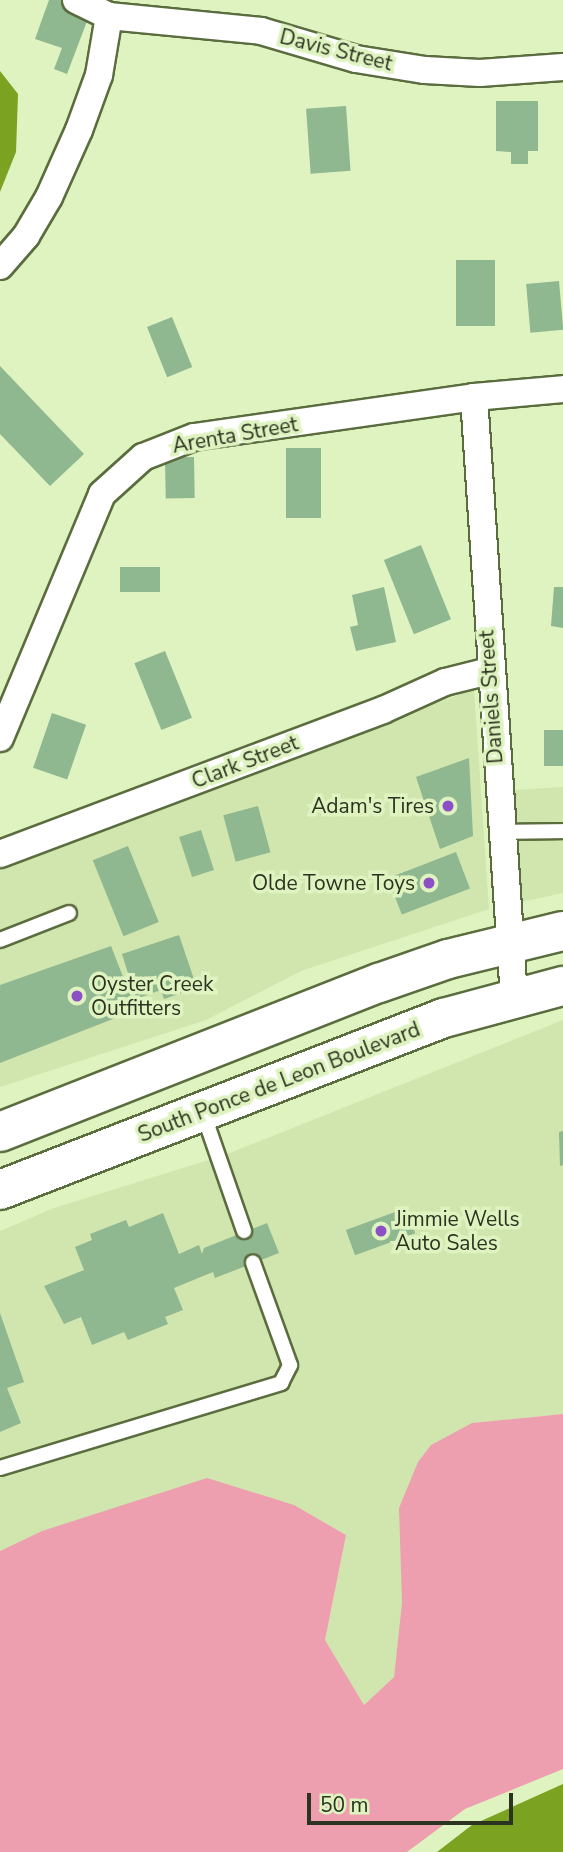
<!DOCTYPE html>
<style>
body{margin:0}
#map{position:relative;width:563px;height:1852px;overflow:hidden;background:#def3c0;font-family:"Nunito Sans",sans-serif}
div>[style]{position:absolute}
.built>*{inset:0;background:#d0e6ae}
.green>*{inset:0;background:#ed9faf}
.water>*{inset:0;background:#7ba220}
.building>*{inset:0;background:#8fb790;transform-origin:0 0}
.roads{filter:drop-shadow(2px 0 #5b6c3f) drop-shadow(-2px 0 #5b6c3f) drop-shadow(0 2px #5b6c3f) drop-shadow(0 -2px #5b6c3f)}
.lane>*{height:14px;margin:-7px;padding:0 7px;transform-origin:7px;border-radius:7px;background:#fff}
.street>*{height:26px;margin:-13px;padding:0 13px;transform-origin:13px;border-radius:13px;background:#fff}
.highway>*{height:38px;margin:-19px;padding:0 19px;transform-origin:19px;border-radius:19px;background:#fff}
.dots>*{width:19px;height:19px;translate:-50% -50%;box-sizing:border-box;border:4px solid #def3c0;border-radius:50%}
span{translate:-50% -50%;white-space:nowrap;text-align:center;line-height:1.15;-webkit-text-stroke:7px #def3c0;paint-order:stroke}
.street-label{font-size:21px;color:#2c3320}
.poi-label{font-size:21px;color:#2c3320}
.right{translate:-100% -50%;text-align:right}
.left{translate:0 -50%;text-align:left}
.scale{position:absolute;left:307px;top:1793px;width:206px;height:32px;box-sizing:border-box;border:4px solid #2c3320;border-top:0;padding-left:9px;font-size:21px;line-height:24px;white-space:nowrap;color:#2c3320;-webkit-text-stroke:5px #def3c0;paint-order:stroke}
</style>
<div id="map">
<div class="built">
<i style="clip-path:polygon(474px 689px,489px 909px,301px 971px,206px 1020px,0 1087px,0 869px)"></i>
<i style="clip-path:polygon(563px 787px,563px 893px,521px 902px,513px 790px)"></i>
<i style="clip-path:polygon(563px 1020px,563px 1414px,472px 1423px,402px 1602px,394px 1677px,364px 1705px,325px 1640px,346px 1535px,294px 1505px,42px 1531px,0 1551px,0 1231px,54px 1208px,225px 1155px)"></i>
</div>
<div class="green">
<i style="clip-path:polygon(563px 1414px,563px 1769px,465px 1809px,407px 1852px,0 1852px,0 1551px,42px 1531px,207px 1478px,294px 1505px,346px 1535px,325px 1640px,364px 1705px,394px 1677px,402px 1602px,399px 1508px,418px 1462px,431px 1445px,472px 1423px)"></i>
</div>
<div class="water">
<i style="clip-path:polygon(0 71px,18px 94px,16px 152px,0 192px)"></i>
<i style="clip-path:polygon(563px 1784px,563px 1852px,437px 1852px,472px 1825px)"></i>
</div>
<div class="building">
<i style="clip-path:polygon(49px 0,70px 0,92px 8px,67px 74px,54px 69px,62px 48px,35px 39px)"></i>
<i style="clip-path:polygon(496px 101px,538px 101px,538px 151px,528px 151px,528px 164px,511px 164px,511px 152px,496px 151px)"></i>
<i style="left:346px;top:106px;width:65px;height:40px;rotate:86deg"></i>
<i style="left:456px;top:260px;width:39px;height:66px"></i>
<i style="left:559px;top:281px;width:49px;height:33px;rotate:85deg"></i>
<i style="left:172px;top:317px;width:54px;height:27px;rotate:68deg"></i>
<i style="clip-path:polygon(0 366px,84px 454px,50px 486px,0 434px)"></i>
<i style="left:286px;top:448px;width:35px;height:70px"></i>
<i style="left:194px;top:457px;width:41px;height:29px;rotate:89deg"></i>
<i style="left:421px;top:545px;width:80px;height:40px;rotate:68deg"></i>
<i style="left:120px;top:567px;width:40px;height:25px"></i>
<i style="clip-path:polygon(384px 587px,396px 642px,356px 651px,350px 627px,358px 625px,352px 595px)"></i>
<i style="clip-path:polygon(554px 587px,563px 587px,563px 628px,551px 626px)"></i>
<i style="left:165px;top:651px;width:72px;height:33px;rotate:68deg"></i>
<i style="left:52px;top:713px;width:36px;height:58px;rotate:19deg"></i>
<i style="left:544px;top:730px;width:19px;height:36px"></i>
<i style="clip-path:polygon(469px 758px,473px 836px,440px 849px,416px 777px)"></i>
<i style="left:258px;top:806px;width:48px;height:36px;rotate:75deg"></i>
<i style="left:201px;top:830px;width:42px;height:23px;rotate:72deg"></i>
<i style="left:128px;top:846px;width:82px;height:38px;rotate:68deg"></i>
<i style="left:456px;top:852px;width:39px;height:73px;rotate:69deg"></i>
<i style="clip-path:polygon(179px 935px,197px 988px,164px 999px,161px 990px,136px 999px,122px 954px)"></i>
<i style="clip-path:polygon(111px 946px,136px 1010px,0 1063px,0 985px)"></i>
<i style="clip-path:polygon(563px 1131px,563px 1165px,560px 1166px,559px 1132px)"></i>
<i style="left:406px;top:1208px;width:27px;height:64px;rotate:70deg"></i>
<i style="clip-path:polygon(163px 1213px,179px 1254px,199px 1245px,202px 1254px,204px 1248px,267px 1223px,279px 1253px,215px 1278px,213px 1272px,174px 1288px,183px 1310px,165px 1317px,168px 1324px,128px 1340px,124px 1332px,92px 1345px,81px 1317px,64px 1324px,44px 1286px,84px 1270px,75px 1247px,92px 1240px,90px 1234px,126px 1220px,129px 1227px)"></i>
<i style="clip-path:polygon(0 1313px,24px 1382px,7px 1388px,21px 1423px,0 1432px)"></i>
</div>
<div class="roads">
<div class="lane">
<i style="left:500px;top:832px;width:63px;rotate:-0.9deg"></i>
<i style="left:0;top:940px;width:74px;rotate:-21.4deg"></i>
<i style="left:203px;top:1113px;width:125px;rotate:70.8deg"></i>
<i style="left:0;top:1468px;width:294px;rotate:-16.8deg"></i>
<i style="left:281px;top:1383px;width:20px;rotate:-63deg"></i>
<i style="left:290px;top:1365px;width:109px;rotate:-109.9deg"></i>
</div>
<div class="street">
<i style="left:76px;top:0;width:37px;rotate:26deg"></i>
<i style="left:109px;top:16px;width:153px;rotate:5.6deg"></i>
<i style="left:261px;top:31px;width:99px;rotate:16.4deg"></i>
<i style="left:356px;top:59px;width:70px;rotate:9.1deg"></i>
<i style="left:425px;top:70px;width:55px;rotate:3.1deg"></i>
<i style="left:480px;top:73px;width:83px;rotate:-4.1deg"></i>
<i style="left:0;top:266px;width:40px;rotate:-49deg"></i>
<i style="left:26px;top:236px;width:45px;rotate:-59.5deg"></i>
<i style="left:49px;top:197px;width:73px;rotate:-65.9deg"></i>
<i style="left:79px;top:130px;width:59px;rotate:-70deg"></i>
<i style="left:99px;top:75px;width:60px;rotate:-80.4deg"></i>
<i style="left:474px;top:397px;width:601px;rotate:86.19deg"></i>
<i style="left:0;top:738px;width:264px;rotate:-67.3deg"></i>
<i style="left:102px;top:494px;width:55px;rotate:-42.1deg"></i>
<i style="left:143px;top:457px;width:55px;rotate:-21.4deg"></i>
<i style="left:194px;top:437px;width:283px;rotate:-8.1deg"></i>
<i style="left:474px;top:397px;width:89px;rotate:-5.1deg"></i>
<i style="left:0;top:854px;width:409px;rotate:-20.6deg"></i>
<i style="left:383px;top:710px;width:68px;rotate:-24.3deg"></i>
<i style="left:445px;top:682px;width:45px;rotate:-14deg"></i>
</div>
<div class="highway">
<i style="left:0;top:1132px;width:407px;rotate:-21.5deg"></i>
<i style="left:379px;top:983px;width:73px;rotate:-19.2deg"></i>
<i style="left:448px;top:959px;width:118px;rotate:-13.7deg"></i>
<i style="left:0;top:1190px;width:476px;rotate:-21.2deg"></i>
<i style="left:444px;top:1018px;width:123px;rotate:-15.1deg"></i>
</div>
</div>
<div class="dots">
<i style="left:448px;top:806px;background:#8d4fc5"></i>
<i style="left:429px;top:883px;background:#8d4fc5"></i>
<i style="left:77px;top:996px;background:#8d4fc5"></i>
<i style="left:381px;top:1231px;background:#8d4fc5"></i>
</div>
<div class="street-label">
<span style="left:336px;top:50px;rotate:14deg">Davis Street</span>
<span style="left:235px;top:435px;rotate:-10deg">Arenta Street</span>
<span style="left:491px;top:697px;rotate:-94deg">Daniels Street</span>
<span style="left:245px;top:762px;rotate:-21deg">Clark Street</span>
<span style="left:279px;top:1082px;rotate:-21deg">South Ponce de Leon Boulevard</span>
</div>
<div class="poi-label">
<span class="right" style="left:434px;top:806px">Adam's Tires</span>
<span class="right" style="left:415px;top:883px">Olde Towne Toys</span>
<span class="left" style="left:91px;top:996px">Oyster Creek<br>Outfitters</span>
<span class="left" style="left:395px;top:1231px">Jimmie Wells<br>Auto Sales</span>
</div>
<div class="scale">50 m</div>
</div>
